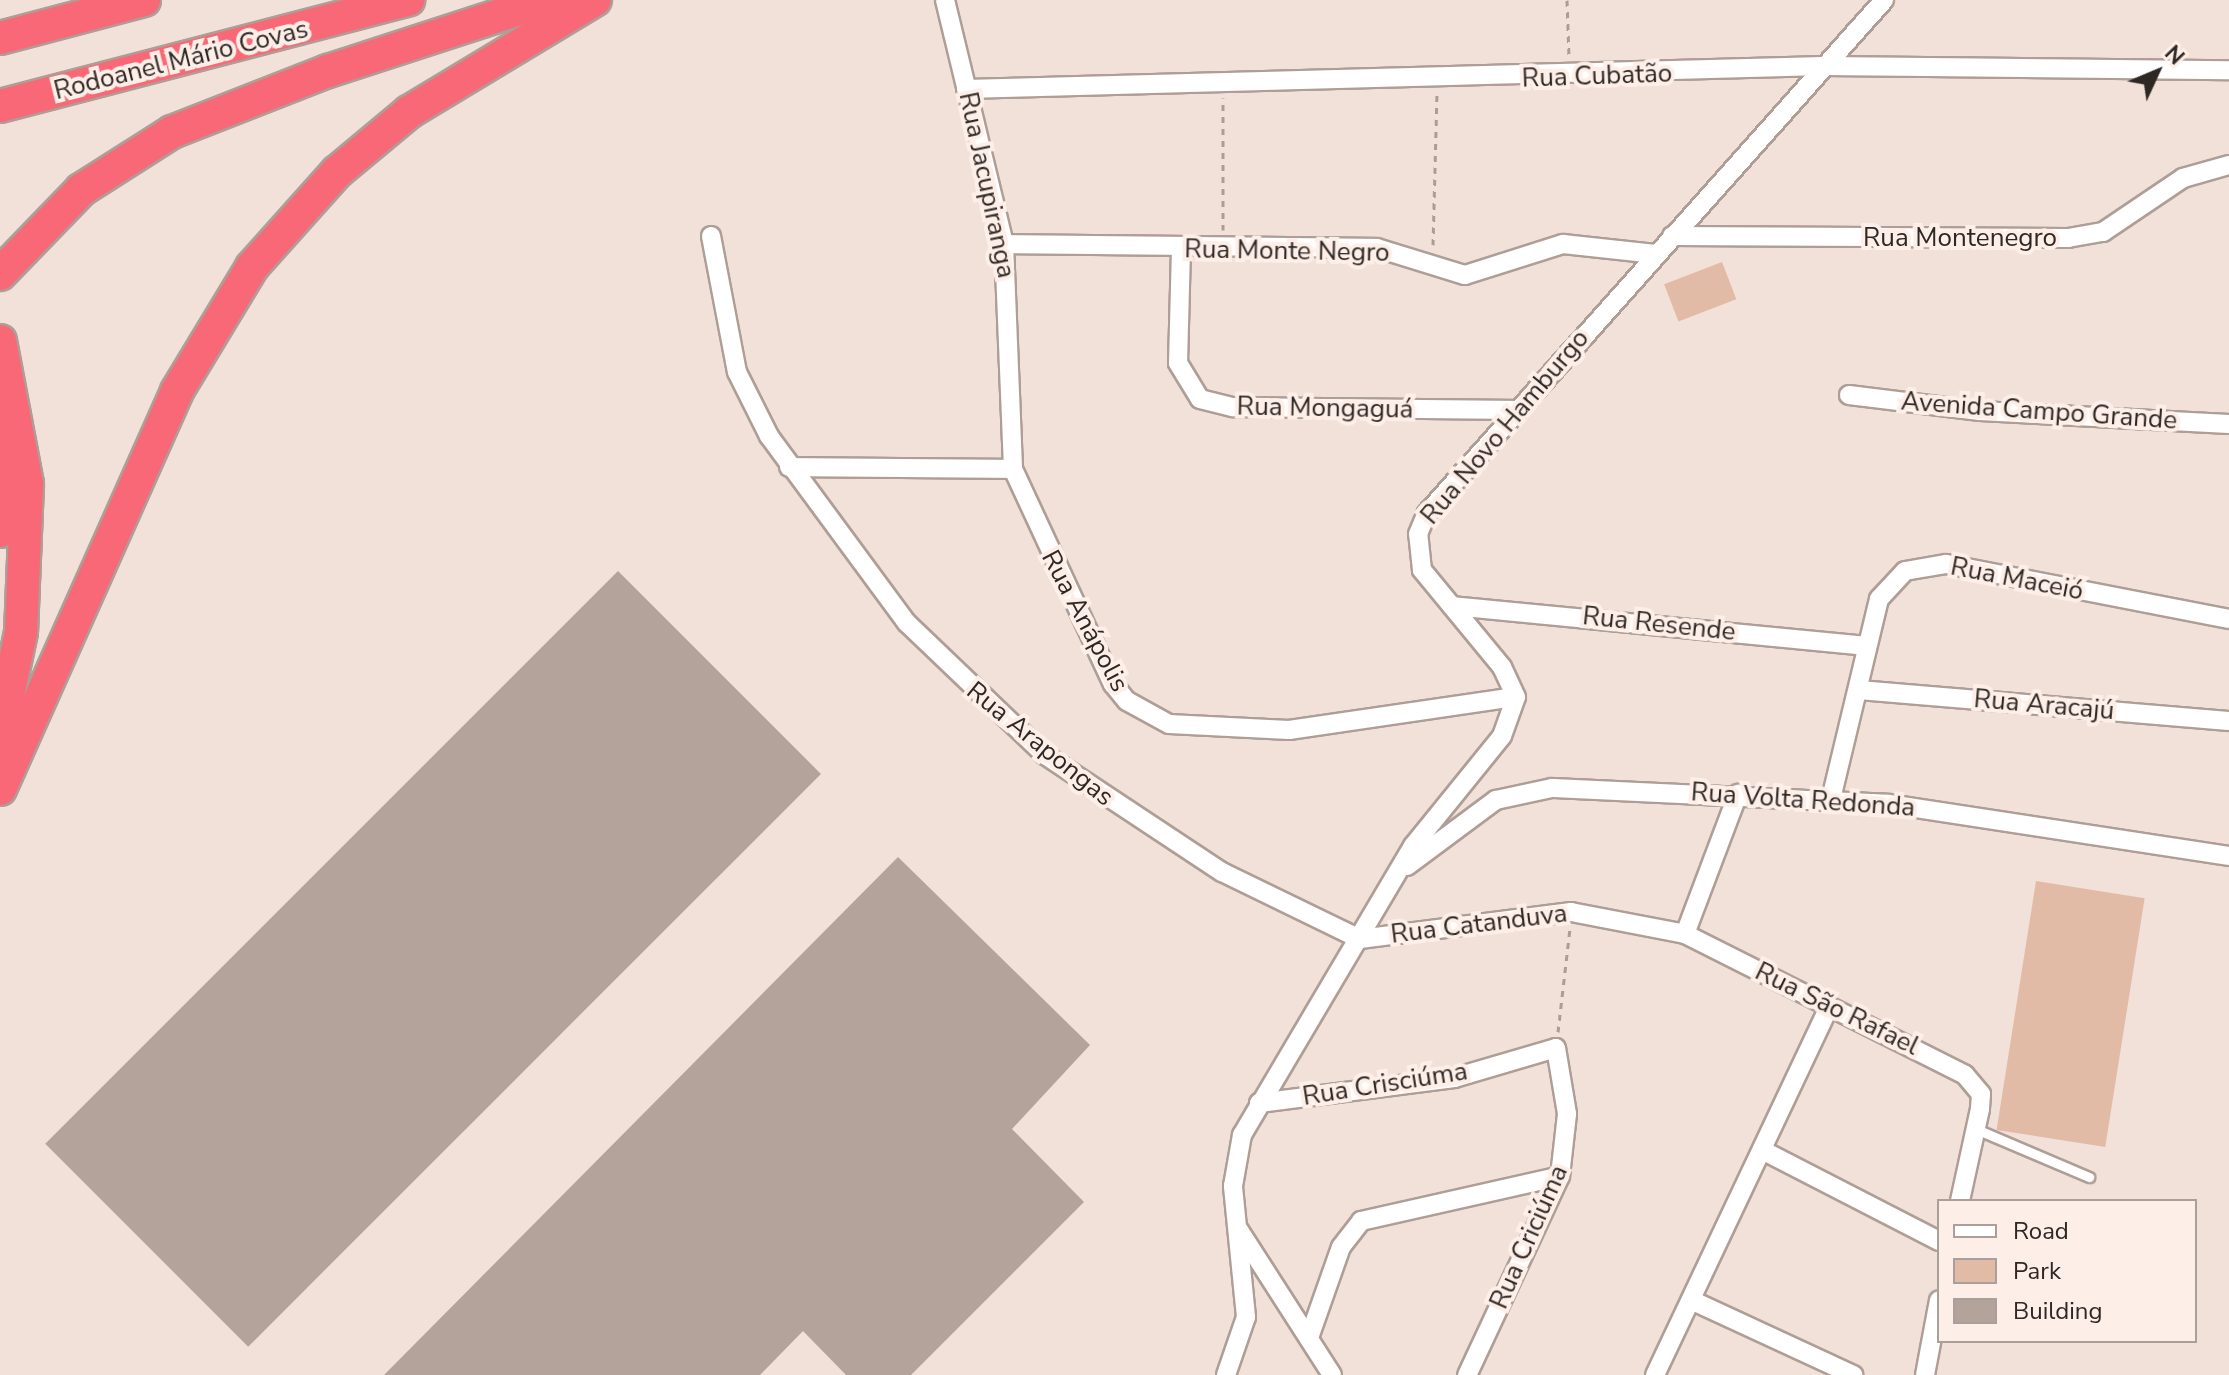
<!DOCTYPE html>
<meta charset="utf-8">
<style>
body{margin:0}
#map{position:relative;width:2229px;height:1375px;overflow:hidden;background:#f2e1d8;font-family:"Nunito Sans",sans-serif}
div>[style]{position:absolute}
.green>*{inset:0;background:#e2bba7;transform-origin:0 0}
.building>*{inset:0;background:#b3a39a;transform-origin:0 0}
.path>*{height:3px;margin-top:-1.5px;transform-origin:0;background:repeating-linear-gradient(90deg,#aa9d96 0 6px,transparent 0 12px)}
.roads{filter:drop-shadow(2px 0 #ae9e96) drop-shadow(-2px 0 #ae9e96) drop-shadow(0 2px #ae9e96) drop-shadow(0 -2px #ae9e96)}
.service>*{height:9px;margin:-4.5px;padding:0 4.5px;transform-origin:4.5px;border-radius:4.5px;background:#fff}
.minor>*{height:18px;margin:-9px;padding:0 9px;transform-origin:9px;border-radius:9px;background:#fff}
.motorway>*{height:32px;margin:-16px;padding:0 16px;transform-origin:16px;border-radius:16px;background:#f96876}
span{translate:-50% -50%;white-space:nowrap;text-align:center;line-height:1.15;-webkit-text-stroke:8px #fdefe8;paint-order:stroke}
.street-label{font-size:26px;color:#2e2825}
.legend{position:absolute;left:1937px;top:1199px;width:260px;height:144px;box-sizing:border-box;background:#fdefe8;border:2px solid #aa9f9a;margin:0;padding:10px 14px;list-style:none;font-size:24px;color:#2e2825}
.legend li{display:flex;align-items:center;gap:16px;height:40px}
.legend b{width:40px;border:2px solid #aa9f9a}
.north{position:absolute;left:2117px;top:32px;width:80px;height:80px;-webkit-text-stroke:6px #fdefe8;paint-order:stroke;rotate:46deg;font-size:22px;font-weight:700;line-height:32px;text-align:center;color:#2e2825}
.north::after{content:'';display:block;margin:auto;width:28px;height:36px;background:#2e2825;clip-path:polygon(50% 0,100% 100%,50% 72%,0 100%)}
</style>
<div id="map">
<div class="green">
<i style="left:1722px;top:262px;width:40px;height:62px;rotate:69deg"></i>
<i style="left:2036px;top:881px;width:110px;height:252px;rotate:9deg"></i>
</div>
<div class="building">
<i style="left:618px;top:571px;width:287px;height:810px;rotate:45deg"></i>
<i style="clip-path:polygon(898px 857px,1090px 1045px,1012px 1129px,1084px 1202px,911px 1375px,846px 1375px,803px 1331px,760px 1375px,384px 1375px)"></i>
</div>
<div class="path">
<i style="left:1567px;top:0;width:56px;rotate:88deg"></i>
<i style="left:1223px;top:230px;width:132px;rotate:-90deg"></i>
<i style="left:1433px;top:245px;width:152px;rotate:-88.5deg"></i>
<i style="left:1558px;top:1032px;width:105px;rotate:-83.4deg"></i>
</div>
<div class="roads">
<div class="service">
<i style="left:1976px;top:1129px;width:123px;rotate:23deg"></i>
</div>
<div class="minor">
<i style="left:945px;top:0;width:251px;rotate:76.4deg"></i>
<i style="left:1004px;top:244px;width:225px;rotate:87.7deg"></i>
<i style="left:966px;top:89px;width:858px;rotate:-1.54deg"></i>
<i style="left:1824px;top:66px;width:405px;rotate:0.6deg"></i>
<i style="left:711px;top:236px;width:138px;rotate:79.2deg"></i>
<i style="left:737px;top:372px;width:72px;rotate:63.4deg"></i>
<i style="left:769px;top:436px;width:232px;rotate:53.6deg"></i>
<i style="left:907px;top:623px;width:191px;rotate:43.7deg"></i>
<i style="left:1045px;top:755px;width:212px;rotate:33.5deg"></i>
<i style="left:1222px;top:872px;width:153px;rotate:25.9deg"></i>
<i style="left:1360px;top:939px;width:213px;rotate:-7.3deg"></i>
<i style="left:1571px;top:912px;width:116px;rotate:10.9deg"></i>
<i style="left:1685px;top:934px;width:313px;rotate:26.7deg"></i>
<i style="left:1965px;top:1075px;width:25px;rotate:50deg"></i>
<i style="left:1981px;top:1094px;width:15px;rotate:94deg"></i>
<i style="left:1980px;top:1109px;width:94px;rotate:102.3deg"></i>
<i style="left:1672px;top:236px;width:396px;rotate:0.3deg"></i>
<i style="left:2068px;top:238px;width:36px;rotate:-10deg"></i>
<i style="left:2103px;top:232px;width:97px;rotate:-34deg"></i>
<i style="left:2183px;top:178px;width:48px;rotate:-15.8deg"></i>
<i style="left:1004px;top:244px;width:373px;rotate:0.6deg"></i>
<i style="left:1377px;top:248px;width:92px;rotate:17.1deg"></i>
<i style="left:1465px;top:275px;width:103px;rotate:-17.6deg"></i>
<i style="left:1563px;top:244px;width:93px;rotate:6.2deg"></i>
<i style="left:1181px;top:249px;width:114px;rotate:91.5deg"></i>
<i style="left:1178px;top:363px;width:42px;rotate:58.6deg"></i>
<i style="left:1200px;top:399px;width:34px;rotate:14deg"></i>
<i style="left:1233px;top:407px;width:280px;rotate:0.6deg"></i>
<i style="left:1849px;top:395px;width:132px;rotate:7deg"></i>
<i style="left:1980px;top:411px;width:249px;rotate:3deg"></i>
<i style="left:789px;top:467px;width:224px;rotate:0.5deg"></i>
<i style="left:1013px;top:469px;width:237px;rotate:65.1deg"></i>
<i style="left:1113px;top:684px;width:22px;rotate:51deg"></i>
<i style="left:1127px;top:701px;width:48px;rotate:28.7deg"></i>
<i style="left:1169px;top:724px;width:120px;rotate:2.9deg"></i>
<i style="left:1289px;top:730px;width:229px;rotate:-8.3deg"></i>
<i style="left:1452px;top:606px;width:416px;rotate:5.5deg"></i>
<i style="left:1859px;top:690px;width:371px;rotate:4.8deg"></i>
<i style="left:1831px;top:799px;width:206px;rotate:-76.5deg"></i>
<i style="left:1879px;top:599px;width:38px;rotate:-47deg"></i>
<i style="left:1905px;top:571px;width:42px;rotate:-9.7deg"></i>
<i style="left:1946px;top:564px;width:288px;rotate:11deg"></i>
<i style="left:1407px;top:866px;width:111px;rotate:-36.6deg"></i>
<i style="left:1496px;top:800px;width:57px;rotate:-12.1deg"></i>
<i style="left:1552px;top:788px;width:337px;rotate:2.7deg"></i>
<i style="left:1889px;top:804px;width:344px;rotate:8.7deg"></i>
<i style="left:1685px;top:934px;width:150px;rotate:-69.3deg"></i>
<i style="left:1259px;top:1103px;width:197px;rotate:-7.3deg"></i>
<i style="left:1454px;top:1078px;width:106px;rotate:-16.4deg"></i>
<i style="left:1556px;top:1048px;width:67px;rotate:80.5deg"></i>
<i style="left:1567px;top:1114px;width:62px;rotate:96.4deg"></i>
<i style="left:1560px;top:1176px;width:220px;rotate:115deg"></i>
<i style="left:1762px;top:1150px;width:199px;rotate:27.2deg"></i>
<i style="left:1239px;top:1230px;width:172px;rotate:57.3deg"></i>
<i style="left:1691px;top:1300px;width:179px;rotate:24.8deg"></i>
<i style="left:1310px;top:1335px;width:93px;rotate:-70.6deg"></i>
<i style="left:1341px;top:1247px;width:33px;rotate:-52deg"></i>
<i style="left:1361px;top:1221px;width:204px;rotate:-12.7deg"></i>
<i style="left:1226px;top:1375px;width:61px;rotate:-71deg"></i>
<i style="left:1246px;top:1317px;width:132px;rotate:-95.7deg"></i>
<i style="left:1233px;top:1186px;width:52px;rotate:-80deg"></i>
<i style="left:1242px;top:1135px;width:336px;rotate:-59.4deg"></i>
<i style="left:1413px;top:846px;width:141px;rotate:-51deg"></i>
<i style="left:1502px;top:736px;width:41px;rotate:-70.3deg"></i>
<i style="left:1516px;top:697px;width:33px;rotate:-115deg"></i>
<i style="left:1502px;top:667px;width:126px;rotate:-129.5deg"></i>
<i style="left:1422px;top:570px;width:36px;rotate:-96deg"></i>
<i style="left:1418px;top:534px;width:23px;rotate:-67deg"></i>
<i style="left:1427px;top:513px;width:687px;rotate:-48.3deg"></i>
<i style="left:1655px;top:1375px;width:407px;rotate:-64.7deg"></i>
<i style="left:1925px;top:1375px;width:76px;rotate:-79.4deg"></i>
</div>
<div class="motorway">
<i style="left:0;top:38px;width:149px;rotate:-14.8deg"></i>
<i style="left:0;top:106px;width:422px;rotate:-14.6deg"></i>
<i style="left:0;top:274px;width:117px;rotate:-46deg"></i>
<i style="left:81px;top:190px;width:108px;rotate:-32.5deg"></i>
<i style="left:172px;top:132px;width:168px;rotate:-21.4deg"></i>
<i style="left:328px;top:71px;width:230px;rotate:-18deg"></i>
<i style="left:0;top:341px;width:146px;rotate:79.3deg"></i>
<i style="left:27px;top:484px;width:148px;rotate:92.3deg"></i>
<i style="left:21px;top:632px;width:104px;rotate:101.6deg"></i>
<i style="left:0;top:531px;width:92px;rotate:-86.9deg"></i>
<i style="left:0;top:789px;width:436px;rotate:-66deg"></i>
<i style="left:177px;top:391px;width:145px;rotate:-58.8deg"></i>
<i style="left:252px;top:267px;width:127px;rotate:-48.2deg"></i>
<i style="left:337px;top:172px;width:94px;rotate:-39.8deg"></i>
<i style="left:409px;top:112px;width:217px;rotate:-31.1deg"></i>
</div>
</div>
<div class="street-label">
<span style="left:181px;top:60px;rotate:-14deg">Rodoanel Mário Covas</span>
<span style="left:1597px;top:76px;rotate:-2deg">Rua Cubatão</span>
<span style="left:987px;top:185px;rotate:78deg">Rua Jacupiranga</span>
<span style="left:1960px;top:238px">Rua Montenegro</span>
<span style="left:1287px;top:251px;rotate:1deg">Rua Monte Negro</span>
<span style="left:1325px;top:408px;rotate:1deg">Rua Mongaguá</span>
<span style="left:2039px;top:411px;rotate:4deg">Avenida Campo Grande</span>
<span style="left:1505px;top:427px;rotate:-50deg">Rua Novo Hamburgo</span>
<span style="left:2017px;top:579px;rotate:11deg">Rua Maceió</span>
<span style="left:1085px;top:621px;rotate:62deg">Rua Anápolis</span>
<span style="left:1659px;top:624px;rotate:6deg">Rua Resende</span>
<span style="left:2044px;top:705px;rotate:5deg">Rua Aracajú</span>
<span style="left:1040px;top:744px;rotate:39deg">Rua Arapongas</span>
<span style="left:1803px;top:800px;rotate:4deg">Rua Volta Redonda</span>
<span style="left:1479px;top:924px;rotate:-7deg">Rua Catanduva</span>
<span style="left:1837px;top:1009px;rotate:26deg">Rua São Rafael</span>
<span style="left:1385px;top:1084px;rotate:-9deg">Rua Crisciúma</span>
<span style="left:1529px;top:1237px;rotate:-66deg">Rua Criciúma</span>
</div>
<ul class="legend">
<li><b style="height:10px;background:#fff"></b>Road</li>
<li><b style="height:22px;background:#e2bba7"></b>Park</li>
<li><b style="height:22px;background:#b3a39a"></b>Building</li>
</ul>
<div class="north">N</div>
</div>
